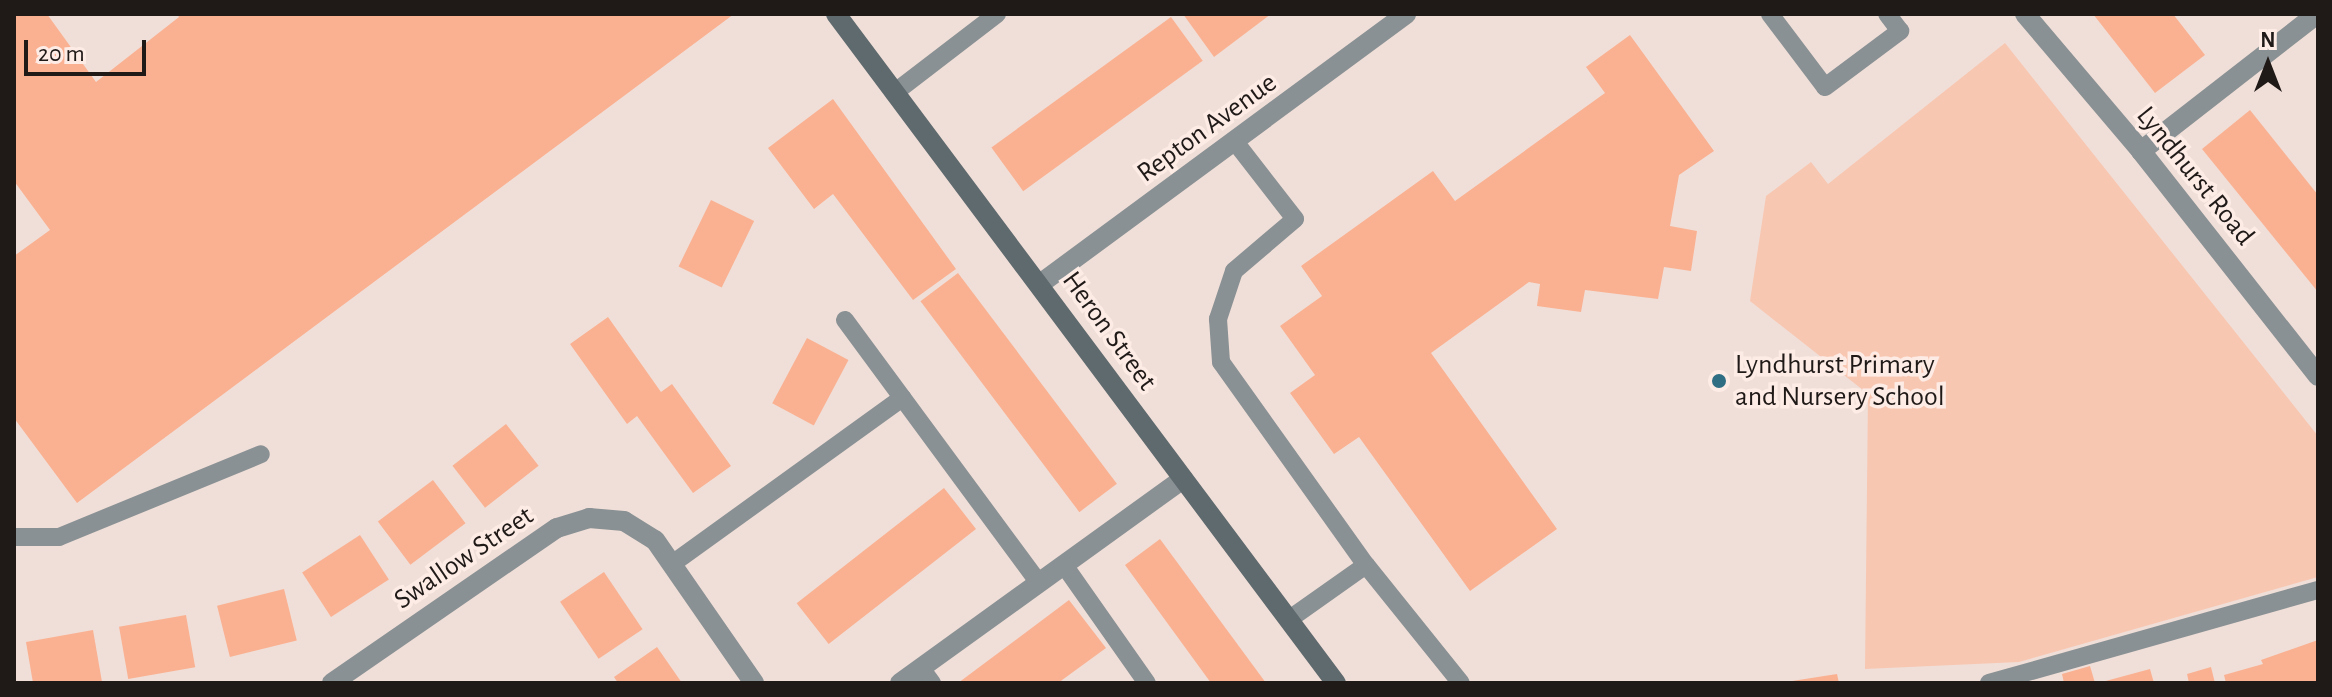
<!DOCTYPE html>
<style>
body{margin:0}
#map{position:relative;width:2332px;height:697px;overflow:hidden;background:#f0dfd8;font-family:"Alegreya Sans",sans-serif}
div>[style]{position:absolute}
.green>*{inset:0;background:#f8c7b2}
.building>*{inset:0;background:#fab192;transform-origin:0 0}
.lane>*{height:18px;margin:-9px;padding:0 9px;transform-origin:9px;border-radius:9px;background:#8a9194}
.street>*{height:20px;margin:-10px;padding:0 10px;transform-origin:10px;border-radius:10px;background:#8a9194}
.secondary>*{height:20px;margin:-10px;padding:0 10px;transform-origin:10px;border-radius:10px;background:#5f6a6e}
.dots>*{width:22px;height:22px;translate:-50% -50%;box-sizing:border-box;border:4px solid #fdece6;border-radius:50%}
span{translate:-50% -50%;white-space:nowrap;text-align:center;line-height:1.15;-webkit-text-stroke:7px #fdece6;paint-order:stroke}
.street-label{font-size:28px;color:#1f1917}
.poi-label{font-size:28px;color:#1f1917}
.left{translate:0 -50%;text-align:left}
.frame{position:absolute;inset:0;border:16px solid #1f1917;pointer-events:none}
.north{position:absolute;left:2228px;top:24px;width:80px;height:80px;-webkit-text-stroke:6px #fdece6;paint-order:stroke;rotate:0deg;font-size:22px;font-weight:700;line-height:32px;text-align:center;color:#1f1917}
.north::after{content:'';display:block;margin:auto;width:28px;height:36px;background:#1f1917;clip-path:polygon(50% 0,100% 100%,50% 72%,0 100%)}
.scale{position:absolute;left:24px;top:40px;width:122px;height:36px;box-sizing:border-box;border:4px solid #1f1917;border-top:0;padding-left:10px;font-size:24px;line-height:28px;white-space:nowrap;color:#1f1917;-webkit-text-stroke:6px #fdece6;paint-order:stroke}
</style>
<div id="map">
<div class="green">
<i style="clip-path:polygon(2005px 43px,2318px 436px,2318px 577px,2019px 662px,1865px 669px,1868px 394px,1750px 301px,1766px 196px,1811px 162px,1828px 184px)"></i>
</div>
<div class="building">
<i style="clip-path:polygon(14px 14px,47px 14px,96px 82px,179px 17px,177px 14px,734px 14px,77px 503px,14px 418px,14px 256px,50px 230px,14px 181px)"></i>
<i style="clip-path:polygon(1183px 14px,1271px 14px,1214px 57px)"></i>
<i style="clip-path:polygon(2093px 14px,2173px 14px,2205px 55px,2155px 93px)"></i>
<i style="left:1171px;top:17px;width:54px;height:222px;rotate:54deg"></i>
<i style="clip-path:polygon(1630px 35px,1714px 151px,1679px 175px,1670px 226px,1697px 231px,1691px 271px,1664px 267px,1658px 299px,1585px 290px,1581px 312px,1537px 306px,1540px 284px,1529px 282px,1431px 353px,1557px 529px,1470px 591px,1359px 437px,1334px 454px,1290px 393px,1315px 375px,1280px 326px,1322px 296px,1301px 266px,1433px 171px,1455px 201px,1605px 93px,1586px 67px)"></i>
<i style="clip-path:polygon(833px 99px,956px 269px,913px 300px,833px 194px,814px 209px,768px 148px)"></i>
<i style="clip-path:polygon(2250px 110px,2318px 195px,2318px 292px,2202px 149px)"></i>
<i style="left:711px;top:200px;width:48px;height:74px;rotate:26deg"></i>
<i style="left:958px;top:273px;width:264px;height:47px;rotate:53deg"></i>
<i style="clip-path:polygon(608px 317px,661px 392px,672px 384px,731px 466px,693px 493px,637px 416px,627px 424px,570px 344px)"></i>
<i style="left:807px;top:338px;width:47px;height:74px;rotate:28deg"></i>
<i style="left:506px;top:424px;width:53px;height:68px;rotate:52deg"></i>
<i style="left:433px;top:480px;width:54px;height:69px;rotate:53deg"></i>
<i style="left:944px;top:488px;width:52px;height:187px;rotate:52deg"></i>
<i style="left:360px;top:535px;width:53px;height:69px;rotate:57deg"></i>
<i style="clip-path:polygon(1160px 539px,1266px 683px,1211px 683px,1125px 565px)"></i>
<i style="left:604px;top:572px;width:69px;height:53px;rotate:56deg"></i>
<i style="left:284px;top:589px;width:53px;height:69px;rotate:76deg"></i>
<i style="clip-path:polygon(1069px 600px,1106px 648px,1058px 683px,958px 683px)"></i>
<i style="left:186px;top:615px;width:53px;height:68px;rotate:80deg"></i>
<i style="clip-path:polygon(93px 630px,102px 682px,33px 683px,26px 642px)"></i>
<i style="clip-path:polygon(2318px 640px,2318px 683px,2226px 683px,2224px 675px,2263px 664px,2261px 660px)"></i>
<i style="clip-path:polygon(657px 647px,682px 683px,618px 683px,614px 677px)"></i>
<i style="clip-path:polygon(2090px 666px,2095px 683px,2064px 683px,2062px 674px)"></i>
<i style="clip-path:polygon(2211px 667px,2215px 683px,2189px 683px,2187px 674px)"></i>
<i style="clip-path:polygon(2150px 669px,2154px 683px,2102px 683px,2102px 682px)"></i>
<i style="clip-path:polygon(1837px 674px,1839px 683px,1792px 683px,1792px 681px)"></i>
</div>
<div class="lane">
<i style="left:1770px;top:14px;width:91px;rotate:53deg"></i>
<i style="left:1825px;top:87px;width:94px;rotate:-36.7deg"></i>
<i style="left:1900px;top:31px;width:21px;rotate:-127deg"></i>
<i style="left:894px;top:93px;width:130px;rotate:-37.5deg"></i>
<i style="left:1236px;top:143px;width:96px;rotate:52.2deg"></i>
<i style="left:1295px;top:219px;width:80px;rotate:139.6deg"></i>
<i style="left:1234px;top:271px;width:51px;rotate:108.4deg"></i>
<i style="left:1218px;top:319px;width:43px;rotate:86deg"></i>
<i style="left:1221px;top:362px;width:249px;rotate:54.5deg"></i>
<i style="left:1366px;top:565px;width:92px;rotate:144.8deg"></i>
<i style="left:845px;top:320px;width:327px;rotate:53.6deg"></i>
<i style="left:14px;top:537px;width:45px"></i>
<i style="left:59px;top:537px;width:218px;rotate:-22.3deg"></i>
<i style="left:672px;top:564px;width:284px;rotate:-35.8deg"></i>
<i style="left:1064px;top:565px;width:144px;rotate:54.9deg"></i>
<i style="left:1366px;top:565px;width:151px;rotate:51.2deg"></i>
<i style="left:921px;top:668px;width:19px;rotate:54deg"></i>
<i style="left:1989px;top:683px;width:342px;rotate:-15.8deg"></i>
</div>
<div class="street">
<i style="left:2025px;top:14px;width:180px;rotate:49.7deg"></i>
<i style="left:2141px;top:151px;width:286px;rotate:51.8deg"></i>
<i style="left:2141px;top:151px;width:223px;rotate:-37.9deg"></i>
<i style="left:1040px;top:284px;width:455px;rotate:-36.4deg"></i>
<i style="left:332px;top:683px;width:273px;rotate:-34.6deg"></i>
<i style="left:557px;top:528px;width:34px;rotate:-17deg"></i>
<i style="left:589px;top:518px;width:35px;rotate:5deg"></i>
<i style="left:624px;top:521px;width:36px;rotate:32deg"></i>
<i style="left:655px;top:540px;width:174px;rotate:55.3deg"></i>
<i style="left:900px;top:683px;width:349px;rotate:-35.8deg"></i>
</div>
<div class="secondary">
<i style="left:836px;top:14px;width:835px;rotate:53.23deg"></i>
</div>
<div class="dots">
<i style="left:1719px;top:381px;background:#2f6e83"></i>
</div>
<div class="street-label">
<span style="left:1207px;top:128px;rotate:-36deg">Repton Avenue</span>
<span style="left:2195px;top:176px;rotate:51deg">Lyndhurst Road</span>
<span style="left:1109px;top:331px;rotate:54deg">Heron Street</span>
<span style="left:464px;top:558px;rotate:-34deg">Swallow Street</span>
</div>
<div class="poi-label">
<span class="left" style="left:1735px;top:381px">Lyndhurst Primary<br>and Nursery School</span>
</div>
<div class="frame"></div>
<div class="north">N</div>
<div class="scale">20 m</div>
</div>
